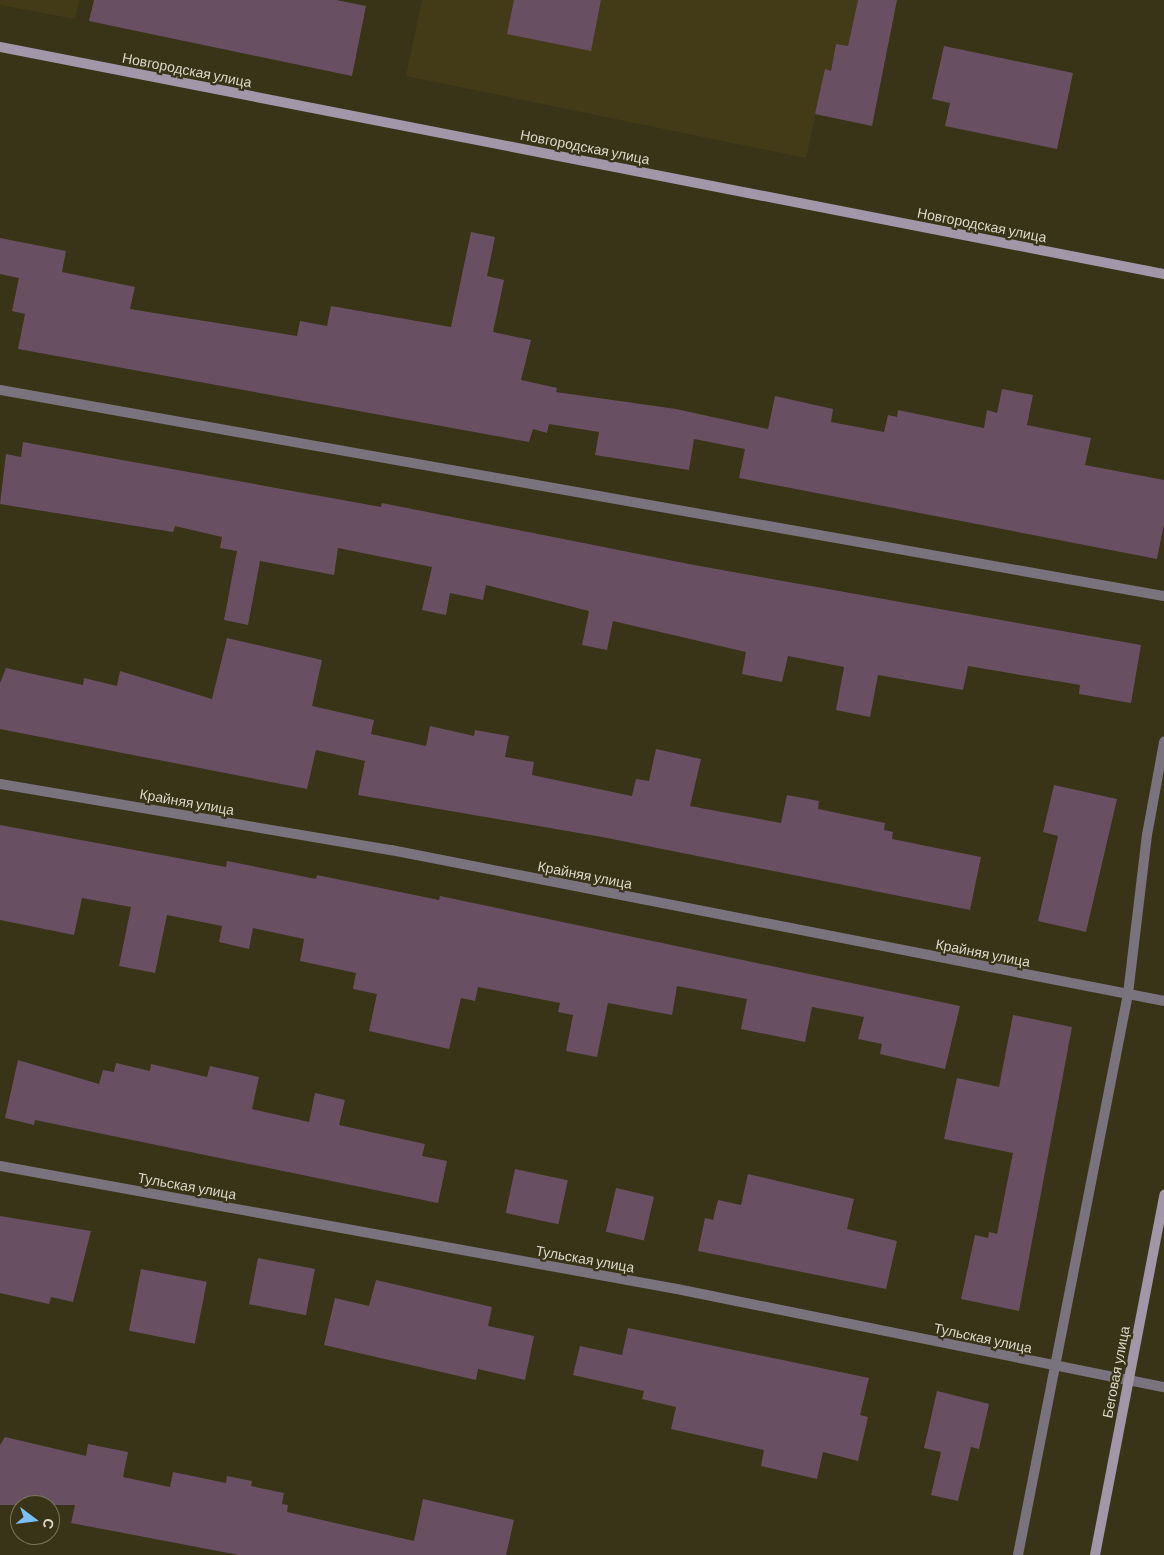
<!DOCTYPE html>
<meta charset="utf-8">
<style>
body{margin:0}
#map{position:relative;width:1164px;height:1555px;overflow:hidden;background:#393318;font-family:Barlow,sans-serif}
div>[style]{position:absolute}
.built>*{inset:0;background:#433b18}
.building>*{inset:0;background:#685062;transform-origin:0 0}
.lane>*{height:10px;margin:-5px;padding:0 5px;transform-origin:5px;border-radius:5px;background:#79737e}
.street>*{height:10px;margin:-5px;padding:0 5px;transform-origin:5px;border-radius:5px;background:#79737e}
.secondary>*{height:10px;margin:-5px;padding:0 5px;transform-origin:5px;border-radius:5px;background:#a197a9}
span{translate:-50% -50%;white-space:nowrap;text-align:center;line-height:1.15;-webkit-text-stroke:4.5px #393318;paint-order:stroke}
.street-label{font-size:14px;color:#dbd8c8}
.north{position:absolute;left:10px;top:1495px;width:50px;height:50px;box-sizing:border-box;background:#393318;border:1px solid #7a755e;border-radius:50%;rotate:105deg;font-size:14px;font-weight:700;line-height:20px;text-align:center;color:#dbd8c8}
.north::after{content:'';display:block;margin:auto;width:18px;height:22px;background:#79bff8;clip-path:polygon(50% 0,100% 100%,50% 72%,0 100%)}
</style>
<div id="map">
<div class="built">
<i style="clip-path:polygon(0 0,79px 0,75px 19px,0 5px)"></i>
<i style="clip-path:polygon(422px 0,858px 0,848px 46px,836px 44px,831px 71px,825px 70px,806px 158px,406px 76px)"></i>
</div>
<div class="building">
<i style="clip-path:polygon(94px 0,336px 0,366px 6px,352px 76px,89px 21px)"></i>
<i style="clip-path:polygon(514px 0,601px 0,591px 51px,507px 34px)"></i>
<i style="clip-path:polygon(858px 0,897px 0,872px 126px,815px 114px,825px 69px,831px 71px,836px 44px,848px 46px)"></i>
<i style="clip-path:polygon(944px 46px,1073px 73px,1057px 149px,945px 126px,950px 103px,932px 99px)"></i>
<i style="clip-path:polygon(471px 232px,495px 237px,487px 276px,504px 280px,493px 332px,531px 340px,521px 380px,557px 388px,556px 392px,676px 409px,768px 429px,775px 396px,833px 409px,831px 422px,884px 432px,888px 415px,897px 417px,898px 410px,984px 428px,987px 410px,997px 413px,1002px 389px,1033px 395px,1027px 425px,1091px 438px,1085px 465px,1164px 480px,1164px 524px,1157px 559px,739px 478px,745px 449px,694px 439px,689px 470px,595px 455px,599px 432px,549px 424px,547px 433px,533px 429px,529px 442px,18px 349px,25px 314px,12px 311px,19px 278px,0 274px,0 238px,66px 251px,62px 272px,135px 287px,130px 309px,297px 336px,300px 321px,327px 326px,331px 306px,451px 327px)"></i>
<i style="clip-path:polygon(23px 442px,381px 507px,382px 503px,694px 565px,1141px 645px,1131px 703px,1079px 694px,1080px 685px,968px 666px,963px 690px,878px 675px,870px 717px,836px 710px,844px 667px,788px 656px,782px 682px,742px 674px,746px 652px,613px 621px,607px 650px,582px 645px,589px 611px,486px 585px,483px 600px,450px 593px,446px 615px,422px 610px,432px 567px,338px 548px,334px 575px,260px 561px,248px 625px,224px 620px,237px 551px,220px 548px,222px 537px,175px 526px,173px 532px,0 504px,6px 454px,21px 457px)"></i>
<i style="clip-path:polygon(227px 638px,322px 660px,312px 706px,374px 720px,371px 734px,426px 746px,430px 726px,474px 736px,475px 730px,509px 736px,505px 757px,534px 762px,532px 775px,632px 796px,636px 779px,649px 781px,656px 749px,701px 759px,690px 806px,781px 823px,787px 795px,819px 801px,818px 809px,885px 823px,884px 830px,893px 832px,892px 839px,981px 857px,970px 910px,602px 837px,358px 795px,365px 761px,316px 750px,307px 789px,0 729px,0 683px,6px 668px,83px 685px,84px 678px,117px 686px,120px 671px,212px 699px)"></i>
<i style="clip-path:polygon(1054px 785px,1117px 799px,1086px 932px,1038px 921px,1058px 836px,1043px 832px)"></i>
<i style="clip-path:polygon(0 825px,226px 867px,227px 861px,316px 879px,317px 875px,439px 900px,440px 896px,960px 1006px,945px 1069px,880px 1054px,882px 1044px,858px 1039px,864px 1017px,812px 1007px,805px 1042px,741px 1029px,747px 999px,677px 986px,672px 1015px,608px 1003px,597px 1057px,566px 1051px,573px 1015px,558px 1012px,560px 1003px,478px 987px,475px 1001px,461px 998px,449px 1049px,369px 1031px,377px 994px,353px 989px,356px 973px,300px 961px,304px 939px,253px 928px,249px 949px,219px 942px,222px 926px,167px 915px,155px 973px,119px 966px,131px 907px,82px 898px,74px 935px,0 920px)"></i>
<i style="clip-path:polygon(1013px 1015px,1072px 1027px,1019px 1311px,961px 1299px,975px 1235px,988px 1238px,989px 1232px,997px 1234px,1013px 1153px,944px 1139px,957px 1078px,999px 1087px)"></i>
<i style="clip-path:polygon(18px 1060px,99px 1084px,103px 1070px,114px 1072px,116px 1063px,150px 1071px,151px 1064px,207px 1077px,210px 1066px,259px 1077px,252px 1109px,309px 1122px,315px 1093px,345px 1100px,339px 1125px,425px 1144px,422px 1156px,447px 1161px,438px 1203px,35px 1120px,34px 1125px,5px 1118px)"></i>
<i style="left:515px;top:1169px;width:54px;height:45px;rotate:12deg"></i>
<i style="clip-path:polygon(748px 1174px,854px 1199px,847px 1229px,897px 1241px,886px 1289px,698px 1251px,705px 1218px,713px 1220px,718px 1200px,741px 1205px)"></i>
<i style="left:616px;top:1188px;width:39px;height:45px;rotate:13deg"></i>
<i style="clip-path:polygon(0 1216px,91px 1231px,73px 1302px,51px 1297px,49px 1304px,0 1293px)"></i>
<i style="left:258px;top:1258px;width:58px;height:47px;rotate:11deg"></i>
<i style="left:141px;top:1269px;width:67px;height:63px;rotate:11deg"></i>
<i style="clip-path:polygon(376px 1280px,492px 1307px,488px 1326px,534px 1336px,525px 1380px,478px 1369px,476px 1380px,324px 1345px,335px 1298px,369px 1306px)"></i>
<i style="clip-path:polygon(628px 1328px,869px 1378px,860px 1415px,868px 1417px,858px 1461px,823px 1452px,817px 1479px,761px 1466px,764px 1450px,671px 1429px,676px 1407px,642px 1399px,644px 1391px,573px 1375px,580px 1346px,622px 1355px)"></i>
<i style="clip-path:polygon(937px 1391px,989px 1404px,979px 1449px,971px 1447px,958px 1501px,931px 1495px,941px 1452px,924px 1448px)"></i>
<i style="clip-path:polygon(5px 1437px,86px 1456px,88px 1444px,128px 1452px,123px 1477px,170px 1487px,173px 1472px,226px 1483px,227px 1476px,252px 1481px,251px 1486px,284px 1493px,282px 1504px,288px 1505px,287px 1512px,414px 1541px,423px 1499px,514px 1520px,506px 1555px,239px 1555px,71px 1523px,75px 1505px,0 1505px,0 1445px)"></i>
</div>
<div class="lane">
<i style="left:1018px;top:1555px;width:572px;rotate:-78.91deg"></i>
<i style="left:1128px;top:994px;width:160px;rotate:-83.2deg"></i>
<i style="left:1147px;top:835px;width:95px;rotate:-79.6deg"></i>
</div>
<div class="street">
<i style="left:0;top:390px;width:1182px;rotate:10.04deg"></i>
<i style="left:0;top:784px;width:397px;rotate:9.6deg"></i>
<i style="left:391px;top:850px;width:788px;rotate:11.05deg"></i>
<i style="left:0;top:1166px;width:688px;rotate:10.3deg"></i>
<i style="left:677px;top:1289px;width:497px;rotate:11.4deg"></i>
</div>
<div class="secondary">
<i style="left:0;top:47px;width:1186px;rotate:11.04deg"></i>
<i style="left:1095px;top:1555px;width:367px;rotate:-79.1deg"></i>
</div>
<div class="street-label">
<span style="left:187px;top:70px;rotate:11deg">Новгородская улица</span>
<span style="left:585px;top:147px;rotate:11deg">Новгородская улица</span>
<span style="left:982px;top:225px;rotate:11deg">Новгородская улица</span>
<span style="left:187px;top:802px;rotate:10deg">Крайняя улица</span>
<span style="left:585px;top:875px;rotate:11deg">Крайняя улица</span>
<span style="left:983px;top:953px;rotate:11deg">Крайняя улица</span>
<span style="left:187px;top:1186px;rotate:10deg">Тульская улица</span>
<span style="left:585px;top:1259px;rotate:10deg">Тульская улица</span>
<span style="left:983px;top:1338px;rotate:12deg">Тульская улица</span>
<span style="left:1116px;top:1372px;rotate:-79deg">Беговая улица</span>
</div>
<div class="north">С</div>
</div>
